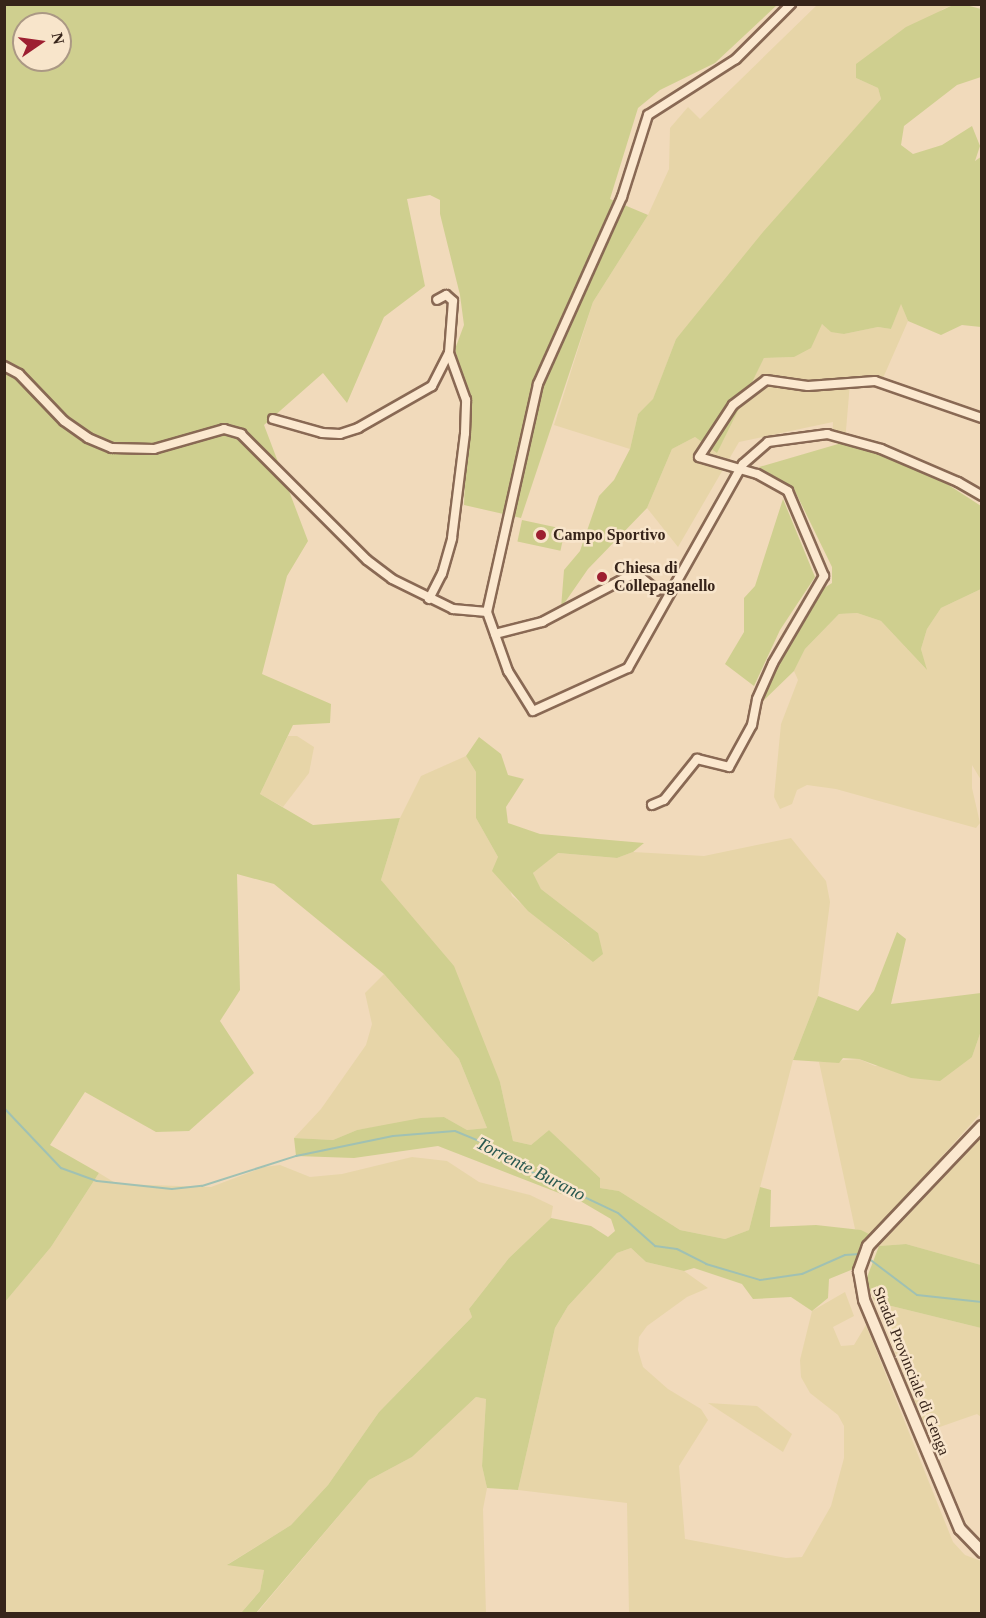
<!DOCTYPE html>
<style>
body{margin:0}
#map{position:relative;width:986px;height:1618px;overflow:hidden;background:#f1dabb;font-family:Georgia,serif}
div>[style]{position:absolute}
.farmland>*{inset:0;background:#e7d5a8}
.green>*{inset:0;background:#cfcf8f;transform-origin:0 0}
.stream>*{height:2px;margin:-1px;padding:0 1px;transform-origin:1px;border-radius:1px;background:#a0c1b3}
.roads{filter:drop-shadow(2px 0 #896954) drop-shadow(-2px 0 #896954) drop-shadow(0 2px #896954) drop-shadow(0 -2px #896954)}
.street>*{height:8px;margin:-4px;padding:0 4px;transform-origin:4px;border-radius:4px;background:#fbe8cf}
.secondary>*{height:10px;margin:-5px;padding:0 5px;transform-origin:5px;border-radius:5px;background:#fbe8cf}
.dots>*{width:16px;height:16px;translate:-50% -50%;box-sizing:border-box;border:3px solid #f8e5cb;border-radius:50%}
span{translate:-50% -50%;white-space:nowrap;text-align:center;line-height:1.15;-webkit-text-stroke:5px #f8e5cb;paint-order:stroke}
.poi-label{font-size:16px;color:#37241a;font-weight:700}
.left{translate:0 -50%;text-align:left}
.street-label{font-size:16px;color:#37241a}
.water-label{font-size:18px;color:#28584f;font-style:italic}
.frame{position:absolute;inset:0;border:6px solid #37241a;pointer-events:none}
.north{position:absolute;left:12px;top:12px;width:60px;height:60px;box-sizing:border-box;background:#f8e5cb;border:2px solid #ab9884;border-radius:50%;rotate:77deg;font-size:16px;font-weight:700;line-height:24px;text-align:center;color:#37241a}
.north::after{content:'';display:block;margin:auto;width:21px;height:27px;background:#9d1f31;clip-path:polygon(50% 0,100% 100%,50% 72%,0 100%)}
</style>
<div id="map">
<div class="farmland">
<i style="clip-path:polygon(817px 5px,953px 5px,943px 9px,856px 78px,878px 88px,881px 99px,676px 339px,653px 400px,638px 414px,630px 449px,554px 425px,593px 302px,648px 215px,669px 169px,670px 128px,688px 107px,700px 119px)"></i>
<i style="clip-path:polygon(901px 303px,908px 321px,883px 378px,850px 383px,845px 442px,832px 443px,833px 422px,739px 442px,678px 547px,647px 508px,672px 449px,695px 437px,716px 452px,764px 358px,794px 357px,822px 324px,844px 334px,878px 327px,891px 329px)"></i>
<i style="clip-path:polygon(981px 589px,981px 780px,972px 765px,972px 788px,980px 823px,976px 828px,836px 789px,807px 785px,797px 790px,792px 804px,780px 809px,774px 797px,781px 724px,798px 680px,794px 671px,805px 649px,839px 614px,857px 613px,881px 621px,926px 669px,921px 649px,927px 629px,941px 608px)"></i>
<i style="clip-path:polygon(288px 736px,297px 736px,314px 747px,309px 773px,283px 807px,260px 794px)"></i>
<i style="clip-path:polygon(466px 756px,476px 772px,476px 818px,498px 857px,512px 896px,569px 944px,598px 933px,541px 889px,533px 873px,557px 853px,617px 858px,633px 852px,704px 856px,791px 838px,826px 881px,830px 902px,818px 996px,793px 1060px,749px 1230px,725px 1239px,680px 1230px,619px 1191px,600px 1188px,600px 1178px,549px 1130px,531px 1145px,513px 1141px,500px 1082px,381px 880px,400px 818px,421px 776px)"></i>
<i style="clip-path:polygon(384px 974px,459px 1059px,487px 1128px,467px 1130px,444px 1117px,357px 1130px,333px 1140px,294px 1138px,321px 1109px,366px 1045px,372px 1024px,365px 993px)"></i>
<i style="clip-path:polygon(981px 1031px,981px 1113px,871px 1235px,855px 1229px,819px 1062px,859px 1059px,875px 1066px,972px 1057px)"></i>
<i style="clip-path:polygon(981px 1138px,981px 1265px,906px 1244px,879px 1246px)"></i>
<i style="clip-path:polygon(412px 1157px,447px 1161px,479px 1182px,530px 1195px,553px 1206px,551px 1218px,509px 1258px,469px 1309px,472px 1317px,379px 1412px,328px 1485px,291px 1525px,228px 1564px,264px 1570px,260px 1591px,252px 1600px,241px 1613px,5px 1614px,5px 1302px,51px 1247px,99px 1173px,117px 1184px,211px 1187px,264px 1167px,280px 1165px,310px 1177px,342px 1174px)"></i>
<i style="clip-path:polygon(631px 1248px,646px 1262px,684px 1271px,708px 1288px,687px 1297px,647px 1326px,639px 1337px,638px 1350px,643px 1367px,668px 1389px,701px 1409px,708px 1420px,679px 1466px,685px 1539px,786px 1558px,802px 1557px,831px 1506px,844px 1458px,844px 1426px,838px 1415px,810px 1393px,801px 1377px,800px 1360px,812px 1311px,845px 1292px,854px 1316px,833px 1327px,841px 1346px,854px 1345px,866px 1325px,953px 1542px,965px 1555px,981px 1561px,981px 1613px,629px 1613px,627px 1503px,518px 1490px,555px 1328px,568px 1306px,617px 1253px)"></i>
<i style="clip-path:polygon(875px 1302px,981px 1328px,981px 1417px,977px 1414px,934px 1429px,925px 1427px)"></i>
<i style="clip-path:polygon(476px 1397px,486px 1399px,482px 1466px,487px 1488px,483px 1509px,486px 1613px,256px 1614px,369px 1480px,412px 1457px)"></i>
<i style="clip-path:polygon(708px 1403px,757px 1406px,792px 1434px,783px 1452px)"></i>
</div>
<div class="green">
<i style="clip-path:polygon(962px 4px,981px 9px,981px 77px,957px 85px,904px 126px,901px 145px,913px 154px,942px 145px,972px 126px,980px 146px,975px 161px,982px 156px,981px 327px,962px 325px,941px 335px,908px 321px,901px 304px,891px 329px,878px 327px,844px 334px,831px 332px,822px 324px,811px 348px,794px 357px,764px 358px,717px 453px,695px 437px,672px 449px,647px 508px,588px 569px,561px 608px,564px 570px,580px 551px,599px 496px,614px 480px,630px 449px,638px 414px,653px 399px,676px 339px,763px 232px,881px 99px,878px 88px,856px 78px,856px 64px,906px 27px,953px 5px)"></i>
<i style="clip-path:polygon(evenodd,5px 5px,777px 5px,715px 63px,660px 90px,638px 108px,610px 199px,648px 215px,593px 302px,521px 518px,464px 505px,468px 399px,455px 349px,464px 325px,460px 295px,440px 214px,440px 200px,430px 195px,407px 199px,425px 286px,384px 317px,347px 403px,323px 373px,264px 425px,308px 541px,287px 576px,262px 674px,331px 704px,330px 723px,293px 725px,260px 794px,313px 825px,400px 818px,381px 880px,454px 966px,500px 1082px,513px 1141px,531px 1145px,549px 1130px,600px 1178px,600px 1188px,619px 1191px,680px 1230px,725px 1239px,749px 1230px,760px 1187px,771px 1190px,770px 1227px,816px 1225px,861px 1230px,871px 1235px,851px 1270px,829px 1279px,828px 1298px,812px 1311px,791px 1297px,753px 1299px,742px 1284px,694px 1268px,684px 1271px,646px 1262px,631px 1248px,617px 1253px,568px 1306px,555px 1328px,518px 1490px,487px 1488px,482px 1466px,486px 1399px,476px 1397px,412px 1457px,369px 1480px,256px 1613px,241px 1613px,260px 1591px,264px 1570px,227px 1565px,291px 1525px,328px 1485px,379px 1412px,472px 1317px,469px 1309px,509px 1258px,551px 1218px,591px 1226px,608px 1237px,615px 1231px,611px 1219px,582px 1202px,438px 1146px,354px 1158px,296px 1156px,294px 1138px,333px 1140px,357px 1130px,421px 1118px,444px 1117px,467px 1130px,487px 1128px,459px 1059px,384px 974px,274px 884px,237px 874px,240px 990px,220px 1021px,254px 1073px,189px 1131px,156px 1132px,85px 1092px,50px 1145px,99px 1173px,51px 1247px,5px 1302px,5px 5px,24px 24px,60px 24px,60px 60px,24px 60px,24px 24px)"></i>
<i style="clip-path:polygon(845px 442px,910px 460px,981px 506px,981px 589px,941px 608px,927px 629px,921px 649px,927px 670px,881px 621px,857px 613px,839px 614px,805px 649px,794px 671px,760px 704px,778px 662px,821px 590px,832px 583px,832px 567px,794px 489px,759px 467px)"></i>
<i style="clip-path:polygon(783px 499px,815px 577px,780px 630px,754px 686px,725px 664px,744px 632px,744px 598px,755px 586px)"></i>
<i style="left:522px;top:520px;width:44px;height:22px;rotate:12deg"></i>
<i style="clip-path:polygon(479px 737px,501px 754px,508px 775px,524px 779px,506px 807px,508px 823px,540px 834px,644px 843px,633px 852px,617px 858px,558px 853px,533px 873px,541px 889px,598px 933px,603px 954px,593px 962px,528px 911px,492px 871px,498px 857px,476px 818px,476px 772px,466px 756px)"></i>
<i style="clip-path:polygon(897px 932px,906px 939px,891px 1004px,981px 993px,981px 1031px,972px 1057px,940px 1081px,911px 1078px,859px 1059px,843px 1058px,839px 1063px,793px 1060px,818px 996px,858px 1011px,874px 991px)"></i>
<i style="clip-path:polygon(906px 1244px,981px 1265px,981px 1328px,875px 1302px,866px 1280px,879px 1246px)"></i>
</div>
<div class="stream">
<i style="left:4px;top:1108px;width:83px;rotate:46.5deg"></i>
<i style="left:61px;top:1168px;width:38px;rotate:20deg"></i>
<i style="left:97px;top:1181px;width:75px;rotate:6.1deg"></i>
<i style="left:172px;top:1189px;width:30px;rotate:-6deg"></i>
<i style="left:202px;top:1186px;width:99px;rotate:-17.7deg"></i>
<i style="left:296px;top:1156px;width:99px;rotate:-11.7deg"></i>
<i style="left:393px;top:1136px;width:62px;rotate:-4.6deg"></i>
<i style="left:455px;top:1131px;width:50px;rotate:22.4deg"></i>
<i style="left:501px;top:1150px;width:26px;rotate:40deg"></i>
<i style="left:521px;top:1167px;width:107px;rotate:25.4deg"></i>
<i style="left:618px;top:1213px;width:50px;rotate:41.7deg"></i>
<i style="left:655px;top:1246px;width:22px;rotate:8deg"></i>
<i style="left:677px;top:1249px;width:33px;rotate:27deg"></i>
<i style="left:706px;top:1264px;width:56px;rotate:16.5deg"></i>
<i style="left:760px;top:1280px;width:42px;rotate:-8.1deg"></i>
<i style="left:802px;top:1274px;width:47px;rotate:-23.8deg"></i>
<i style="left:845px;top:1255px;width:15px;rotate:-4deg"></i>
<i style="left:868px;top:1258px;width:61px;rotate:37.1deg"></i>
<i style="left:917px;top:1295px;width:65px;rotate:6.1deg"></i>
</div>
<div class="roads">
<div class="street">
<i style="left:791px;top:4px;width:78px;rotate:135deg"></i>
<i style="left:736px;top:59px;width:104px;rotate:147.5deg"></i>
<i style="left:648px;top:115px;width:86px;rotate:107.6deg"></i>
<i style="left:622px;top:197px;width:205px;rotate:114.2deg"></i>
<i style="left:538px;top:384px;width:234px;rotate:102.6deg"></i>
<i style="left:487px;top:612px;width:63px;rotate:70.4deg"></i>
<i style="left:508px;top:671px;width:47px;rotate:58deg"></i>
<i style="left:533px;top:711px;width:104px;rotate:-24.4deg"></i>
<i style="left:628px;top:668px;width:234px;rotate:-60.6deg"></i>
<i style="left:743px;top:464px;width:33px;rotate:-41deg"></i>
<i style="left:768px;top:442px;width:60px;rotate:-7.7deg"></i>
<i style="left:827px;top:434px;width:56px;rotate:15.5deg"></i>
<i style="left:881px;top:449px;width:84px;rotate:23.2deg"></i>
<i style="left:958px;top:482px;width:28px;rotate:30deg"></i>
<i style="left:4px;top:366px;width:17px;rotate:28deg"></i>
<i style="left:19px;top:374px;width:65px;rotate:46.2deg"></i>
<i style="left:64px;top:421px;width:29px;rotate:35deg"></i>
<i style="left:88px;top:438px;width:26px;rotate:23deg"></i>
<i style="left:112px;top:448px;width:42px;rotate:1.4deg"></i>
<i style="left:154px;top:449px;width:73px;rotate:-15.9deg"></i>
<i style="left:224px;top:429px;width:18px;rotate:16deg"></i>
<i style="left:241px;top:434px;width:178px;rotate:45deg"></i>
<i style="left:367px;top:560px;width:31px;rotate:37deg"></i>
<i style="left:392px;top:579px;width:68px;rotate:26.2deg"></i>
<i style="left:453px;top:609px;width:34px;rotate:5deg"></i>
<i style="left:273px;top:419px;width:51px;rotate:15.9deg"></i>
<i style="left:322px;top:433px;width:18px;rotate:3deg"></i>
<i style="left:340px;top:434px;width:19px;rotate:-18deg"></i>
<i style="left:358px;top:428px;width:85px;rotate:-29.6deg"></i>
<i style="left:432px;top:386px;width:37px;rotate:-63deg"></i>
<i style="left:449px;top:353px;width:52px;rotate:-85.6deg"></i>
<i style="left:453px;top:301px;width:9px;rotate:-139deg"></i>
<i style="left:446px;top:295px;width:10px;rotate:151deg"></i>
<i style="left:429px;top:599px;width:28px;rotate:-63deg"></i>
<i style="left:442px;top:574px;width:37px;rotate:-74deg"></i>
<i style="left:452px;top:538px;width:106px;rotate:-82.9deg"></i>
<i style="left:465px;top:433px;width:33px;rotate:-88deg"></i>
<i style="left:466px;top:400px;width:50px;rotate:-109.9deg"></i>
<i style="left:495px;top:634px;width:49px;rotate:-14.3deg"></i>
<i style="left:542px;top:622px;width:101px;rotate:-27.8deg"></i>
<i style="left:631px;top:575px;width:6px;rotate:-9deg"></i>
<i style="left:637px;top:574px;width:26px;rotate:40deg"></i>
<i style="left:652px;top:805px;width:13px;rotate:-23deg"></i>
<i style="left:664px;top:800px;width:53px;rotate:-51.2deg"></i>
<i style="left:697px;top:759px;width:33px;rotate:14deg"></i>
<i style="left:729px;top:767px;width:48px;rotate:-61.3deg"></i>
<i style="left:752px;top:725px;width:26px;rotate:-79deg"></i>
<i style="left:757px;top:699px;width:39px;rotate:-66deg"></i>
<i style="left:773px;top:663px;width:101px;rotate:-59.6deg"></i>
<i style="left:824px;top:576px;width:92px;rotate:-113deg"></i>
<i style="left:788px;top:491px;width:35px;rotate:-151deg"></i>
<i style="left:757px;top:474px;width:60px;rotate:-163.7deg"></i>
<i style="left:699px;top:457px;width:62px;rotate:-56.8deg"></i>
<i style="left:733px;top:405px;width:41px;rotate:-37.1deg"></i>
<i style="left:766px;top:380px;width:42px;rotate:8.1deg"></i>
<i style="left:808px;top:386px;width:67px;rotate:-4.3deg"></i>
<i style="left:875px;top:381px;width:113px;rotate:19.1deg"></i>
</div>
<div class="secondary">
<i style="left:982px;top:1126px;width:166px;rotate:133.5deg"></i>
<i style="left:868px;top:1246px;width:27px;rotate:110deg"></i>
<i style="left:859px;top:1271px;width:29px;rotate:80deg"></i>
<i style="left:864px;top:1300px;width:248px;rotate:67.3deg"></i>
<i style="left:960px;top:1529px;width:32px;rotate:46deg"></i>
</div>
</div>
<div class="dots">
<i style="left:541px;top:535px;background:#9d1f31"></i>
<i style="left:602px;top:577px;background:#9d1f31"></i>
</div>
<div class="poi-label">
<span class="left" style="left:553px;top:535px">Campo Sportivo</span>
<span class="left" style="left:614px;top:577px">Chiesa di<br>Collepaganello</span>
</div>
<div class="street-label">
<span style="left:911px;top:1371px;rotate:68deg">Strada Provinciale di Genga</span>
</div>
<div class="water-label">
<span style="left:531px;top:1169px;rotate:27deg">Torrente Burano</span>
</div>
<div class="frame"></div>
<div class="north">N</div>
</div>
